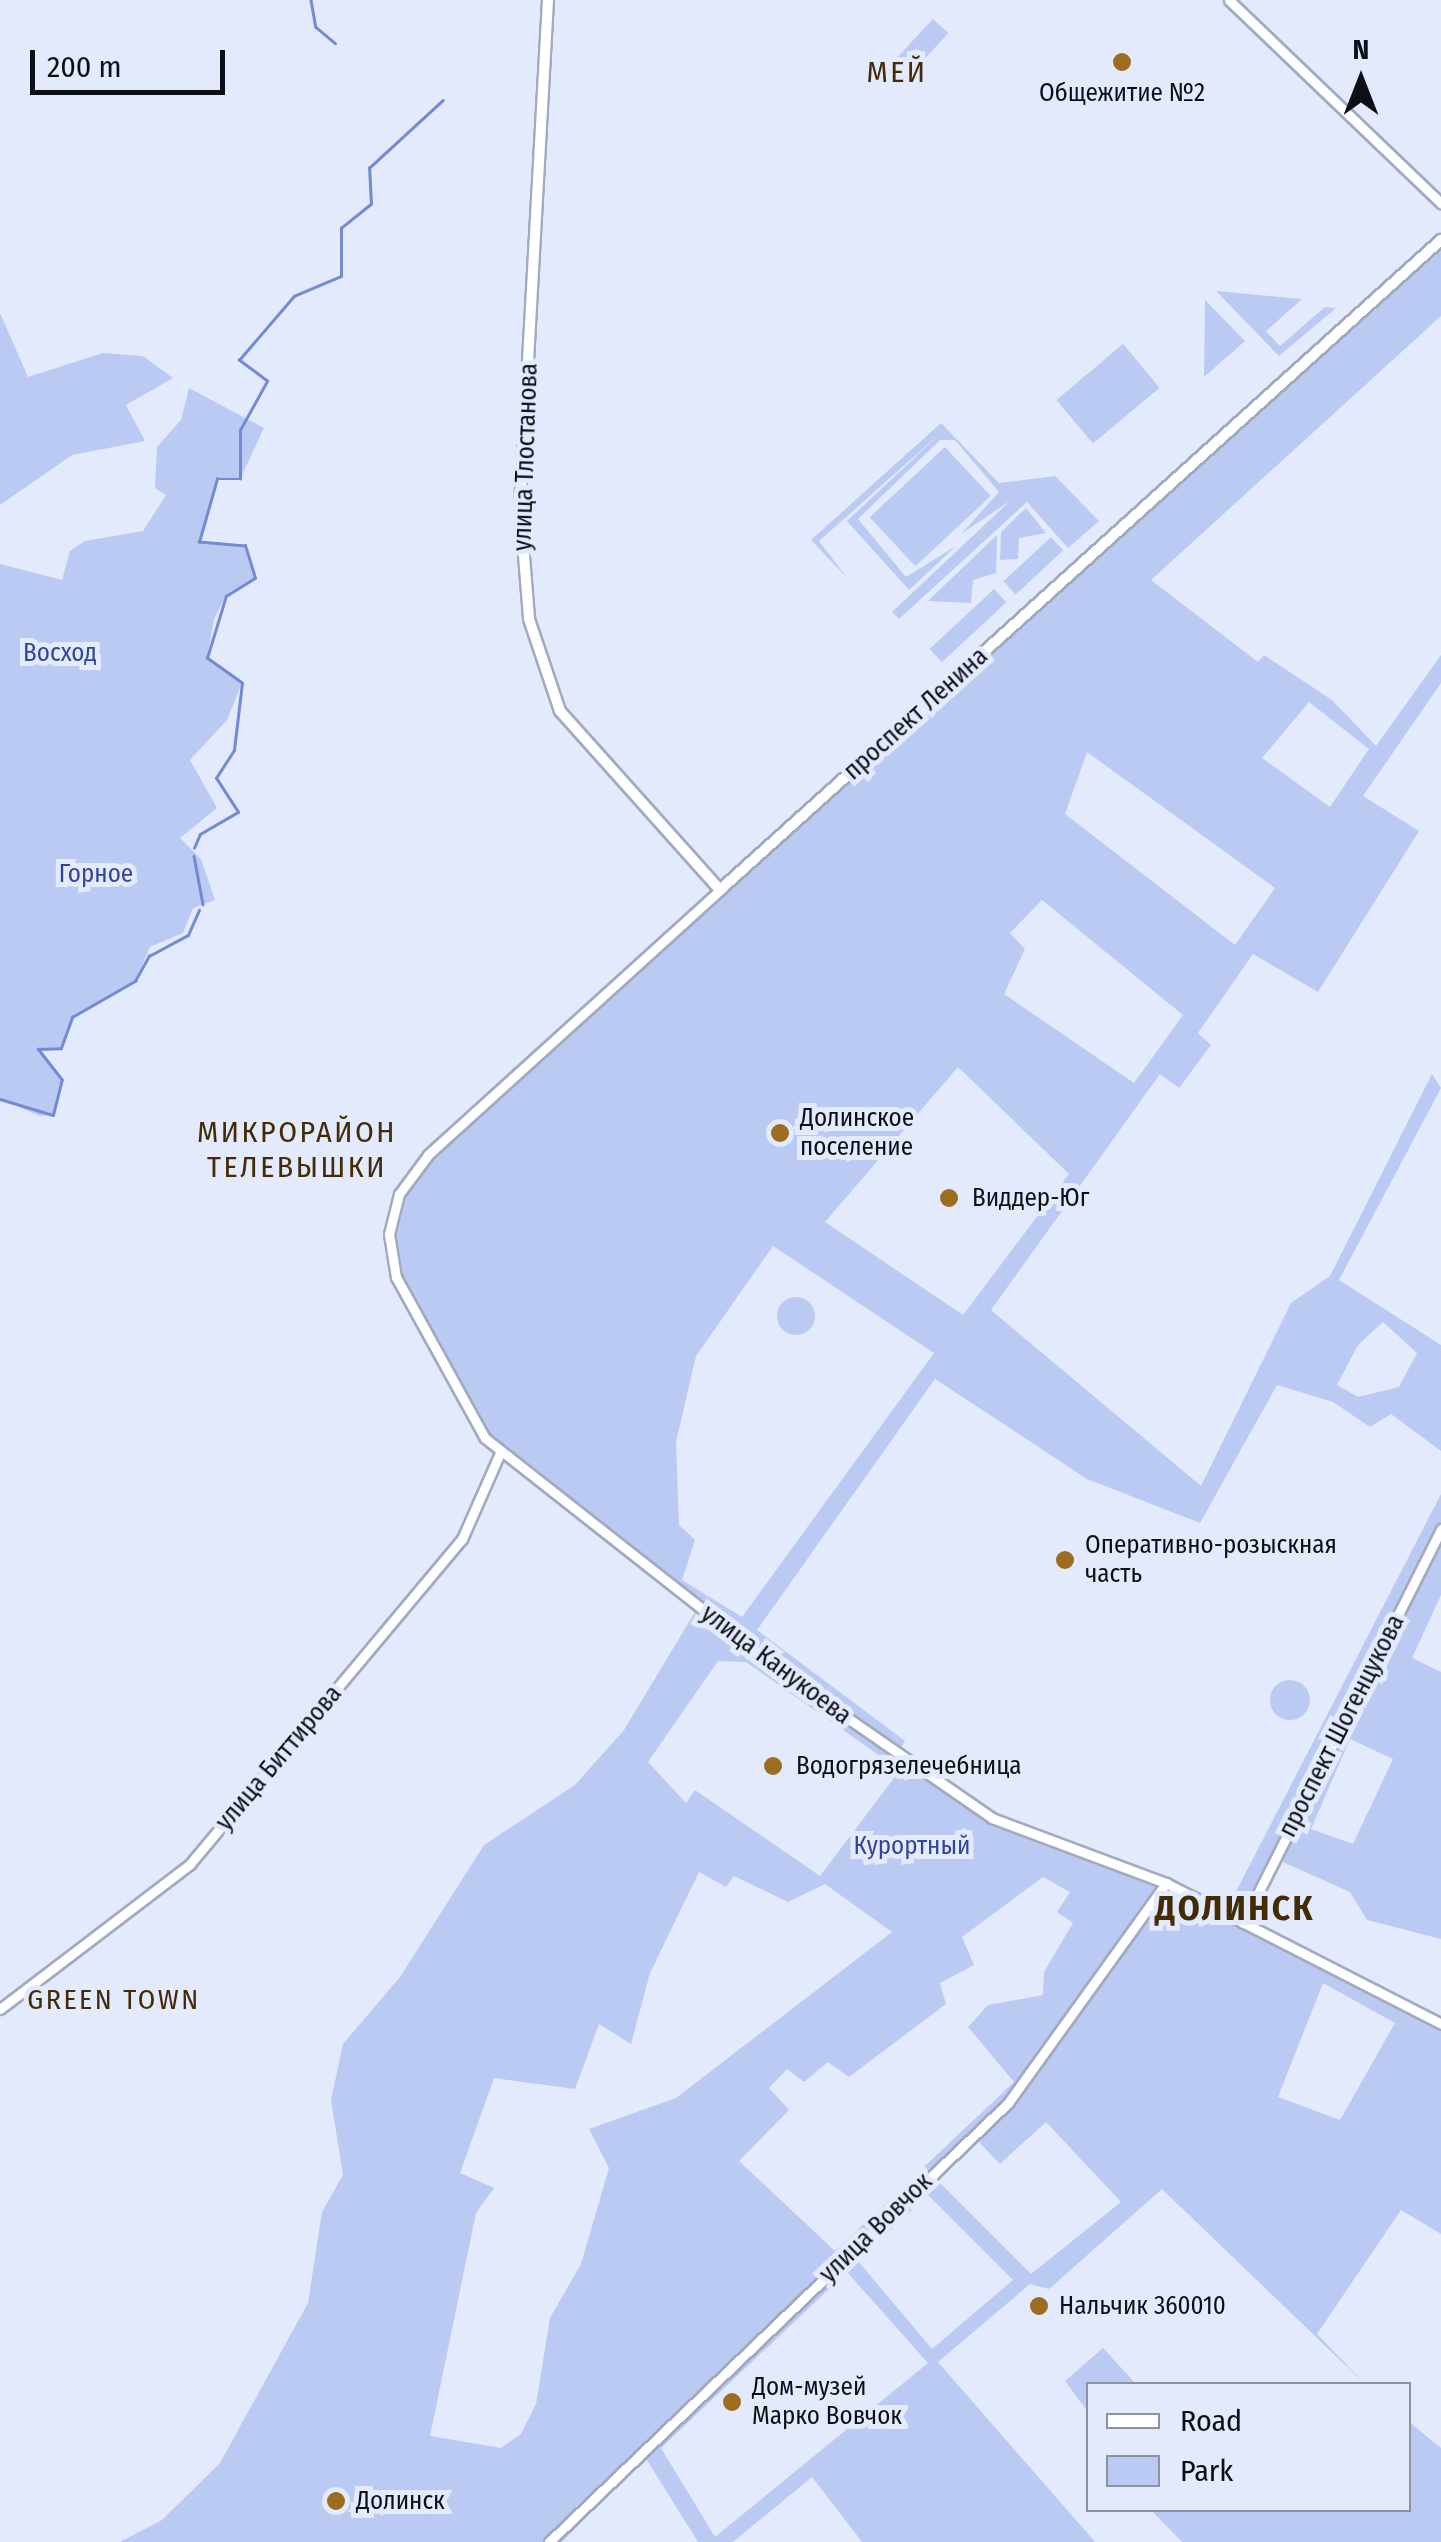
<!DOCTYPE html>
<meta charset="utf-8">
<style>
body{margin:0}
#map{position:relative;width:1441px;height:2542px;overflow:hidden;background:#e3eafb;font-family:"Fira Sans Condensed",sans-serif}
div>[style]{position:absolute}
.green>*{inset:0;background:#bbcaf3;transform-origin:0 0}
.round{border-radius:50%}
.stream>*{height:2.5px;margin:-1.25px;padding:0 1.25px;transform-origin:1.25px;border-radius:1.25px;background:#748bd1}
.roads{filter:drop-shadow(2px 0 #a2aabe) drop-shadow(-2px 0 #a2aabe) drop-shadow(0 2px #a2aabe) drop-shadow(0 -2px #a2aabe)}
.tertiary>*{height:9px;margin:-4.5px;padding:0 4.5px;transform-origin:4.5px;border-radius:4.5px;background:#fff}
.secondary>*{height:10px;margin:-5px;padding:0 5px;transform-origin:5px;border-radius:5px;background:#fff}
.dots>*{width:28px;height:28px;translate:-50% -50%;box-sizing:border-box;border:5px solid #e3eafb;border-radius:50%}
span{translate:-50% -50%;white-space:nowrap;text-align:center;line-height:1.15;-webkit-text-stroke:10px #e3eafb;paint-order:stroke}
.poi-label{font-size:25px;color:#0d0f16}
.left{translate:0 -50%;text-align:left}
.street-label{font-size:25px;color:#0d0f16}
.park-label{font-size:25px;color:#324599}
.neighbourhood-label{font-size:28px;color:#422b06;letter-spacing:2.5px}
.quarter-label{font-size:30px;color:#422b06;letter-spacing:2.5px}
.district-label{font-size:35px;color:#422b06;font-weight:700;letter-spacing:2.5px}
.legend{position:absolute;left:1086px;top:2382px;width:325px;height:130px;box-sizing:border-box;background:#e3eafb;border:2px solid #8d929f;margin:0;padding:12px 18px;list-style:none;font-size:30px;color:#0d0f16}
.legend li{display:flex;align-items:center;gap:20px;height:50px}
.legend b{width:50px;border:2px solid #8d929f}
.north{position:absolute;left:1311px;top:30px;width:100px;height:100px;-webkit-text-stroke:8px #e3eafb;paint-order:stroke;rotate:0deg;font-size:28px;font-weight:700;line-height:40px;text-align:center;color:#0d0f16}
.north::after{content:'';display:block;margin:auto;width:35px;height:45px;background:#0d0f16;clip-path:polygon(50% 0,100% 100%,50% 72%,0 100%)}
.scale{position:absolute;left:30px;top:50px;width:195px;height:45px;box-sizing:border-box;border:5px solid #0d0f16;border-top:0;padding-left:12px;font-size:30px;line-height:35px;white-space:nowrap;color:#0d0f16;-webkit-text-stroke:8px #e3eafb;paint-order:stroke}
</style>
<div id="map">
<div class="green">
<i style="left:933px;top:19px;width:21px;height:71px;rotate:43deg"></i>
<i style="clip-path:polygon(evenodd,1441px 240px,1441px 316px,1151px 580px,1258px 662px,1264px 655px,1332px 700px,1376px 746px,1441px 655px,1441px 683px,1363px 796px,1419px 831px,1318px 992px,1253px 954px,1198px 1033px,1211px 1045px,1179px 1088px,1160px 1074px,991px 1310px,1201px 1486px,1291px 1303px,1330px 1276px,1432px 1074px,1441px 1088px,1339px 1280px,1441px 1345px,1441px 1451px,1391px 1414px,1370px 1427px,1333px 1402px,1277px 1385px,1200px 1523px,1087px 1479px,935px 1379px,757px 1630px,905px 1741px,898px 1752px,992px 1818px,1225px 1913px,1441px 1494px,1441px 1595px,1412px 1658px,1441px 1672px,1441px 1939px,1367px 1920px,1350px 1892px,1276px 1859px,1243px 1922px,1441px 2024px,1441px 2234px,1401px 2210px,1317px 2334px,1365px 2384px,1162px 2189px,1049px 2289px,1030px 2284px,938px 2362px,1095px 2542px,862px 2542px,812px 2477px,733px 2542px,698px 2542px,645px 2457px,562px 2542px,120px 2542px,162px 2520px,220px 2463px,308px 2303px,322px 2212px,343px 2175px,331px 2100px,343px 2044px,400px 1977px,484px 1845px,575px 1785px,624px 1730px,698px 1607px,499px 1455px,401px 1290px,389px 1227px,414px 1170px,1441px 240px,1309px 702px,1369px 749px,1330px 807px,1262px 758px,1309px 702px,1441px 240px,1087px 752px,1275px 888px,1235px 945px,1065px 814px,1087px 752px,1441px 240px,1042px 900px,1183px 1015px,1134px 1083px,1004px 994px,1025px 949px,1010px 933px,1042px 900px,1441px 240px,958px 1067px,1069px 1174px,963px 1315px,825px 1222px,958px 1067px,1441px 240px,773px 1246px,934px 1353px,742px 1617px,682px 1580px,695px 1540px,679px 1525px,676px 1442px,696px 1356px,773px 1246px,1441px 240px,1383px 1322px,1417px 1353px,1399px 1387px,1358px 1397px,1337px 1385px,1358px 1345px,1383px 1322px,1441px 240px,718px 1661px,746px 1662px,900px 1770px,820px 1876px,695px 1790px,686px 1803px,648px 1762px,718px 1661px,1441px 240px,1350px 1739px,1393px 1759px,1353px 1844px,1311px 1829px,1350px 1739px,1441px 240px,699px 1872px,726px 1887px,734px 1876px,788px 1902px,825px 1884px,892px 1932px,676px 2098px,589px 2129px,609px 2168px,581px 2264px,550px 2318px,536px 2404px,521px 2434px,501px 2448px,430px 2436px,476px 2213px,494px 2188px,460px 2173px,494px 2078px,575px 2089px,599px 2024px,631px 2044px,650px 1973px,699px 1872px,1441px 240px,1043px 1877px,1070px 1892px,1057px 1912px,1073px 1923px,1044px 1972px,1043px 1995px,988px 2005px,968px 2027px,1014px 2082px,835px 2251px,739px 2161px,789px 2110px,769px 2088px,787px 2069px,804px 2082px,828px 2062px,849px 2077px,946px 2004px,940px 1983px,974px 1965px,962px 1937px,1043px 1877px,1441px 240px,1323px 1983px,1395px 2023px,1340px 2120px,1278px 2097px,1323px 1983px,1441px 240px,1046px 2122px,1121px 2202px,1031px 2274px,937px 2180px,979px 2142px,1000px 2164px,1046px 2122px,1441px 240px,928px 2195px,1013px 2280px,932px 2349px,858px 2261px,928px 2195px,1441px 240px,847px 2272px,928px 2363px,715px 2537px,661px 2448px,847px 2272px)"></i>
<i style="clip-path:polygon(1216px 291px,1302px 299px,1266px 331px,1280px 346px,1325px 307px,1336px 308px,1279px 356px)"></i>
<i style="clip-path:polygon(1205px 300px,1245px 341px,1204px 377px)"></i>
<i style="clip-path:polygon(0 313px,28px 377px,103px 353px,143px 356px,173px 378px,126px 405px,145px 441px,72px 455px,0 505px)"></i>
<i style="left:1123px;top:344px;width:57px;height:87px;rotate:50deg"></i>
<i style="clip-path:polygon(189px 388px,264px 428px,240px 479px,217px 479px,199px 542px,245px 546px,255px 578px,226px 596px,214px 619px,207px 658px,242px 683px,227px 720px,190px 760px,217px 808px,180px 838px,201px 859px,215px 900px,193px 908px,183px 933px,150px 947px,135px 981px,72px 1017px,61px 1048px,38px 1049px,62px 1080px,53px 1115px,40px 1116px,0 1099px,0 564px,62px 580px,70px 551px,85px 541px,143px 531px,166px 495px,155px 488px,157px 447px,181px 420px)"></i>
<i style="clip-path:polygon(941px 423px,999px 483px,1055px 476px,1099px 521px,1068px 548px,1027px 502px,899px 619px,892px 612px,1010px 501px,961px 534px,999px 492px,955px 440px,940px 440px,858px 519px,906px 577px,956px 546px,909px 590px,847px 521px,944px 430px,819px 541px,848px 579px,811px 540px)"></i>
<i style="left:945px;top:447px;width:67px;height:103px;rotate:47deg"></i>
<i style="clip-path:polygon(1026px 508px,1046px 533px,1019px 538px,1018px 559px,1000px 560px,1001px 532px)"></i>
<i style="clip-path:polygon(997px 535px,996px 573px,973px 580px,971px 603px,928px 601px)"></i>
<i style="left:1051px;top:537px;width:18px;height:65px;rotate:47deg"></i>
<i style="left:994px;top:589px;width:18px;height:88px;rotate:47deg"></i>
<i class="round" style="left:777px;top:1297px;width:38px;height:38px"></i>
<i class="round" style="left:1270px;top:1680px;width:40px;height:40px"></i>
<i style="clip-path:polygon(1103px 2348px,1136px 2384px,1088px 2384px,1088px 2412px,1065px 2381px)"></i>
<i style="clip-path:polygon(1409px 2422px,1441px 2448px,1441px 2542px,1182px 2542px,1151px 2510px,1408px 2510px)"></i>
</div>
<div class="stream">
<i style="left:311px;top:0;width:27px;rotate:80deg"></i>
<i style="left:316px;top:27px;width:25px;rotate:40deg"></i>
<i style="left:194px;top:848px;width:15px;rotate:-67deg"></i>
<i style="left:200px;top:834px;width:44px;rotate:-30.1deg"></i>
<i style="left:238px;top:812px;width:40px;rotate:-122.9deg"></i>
<i style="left:216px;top:778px;width:33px;rotate:-57deg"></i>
<i style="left:234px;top:750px;width:67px;rotate:-83.2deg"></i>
<i style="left:242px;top:683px;width:43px;rotate:-144.5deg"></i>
<i style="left:207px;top:658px;width:65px;rotate:-73deg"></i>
<i style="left:226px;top:596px;width:34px;rotate:-32deg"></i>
<i style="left:255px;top:578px;width:34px;rotate:-107deg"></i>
<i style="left:245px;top:546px;width:46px;rotate:-175deg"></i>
<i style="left:199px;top:542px;width:66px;rotate:-74.1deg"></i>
<i style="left:217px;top:479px;width:23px"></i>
<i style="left:240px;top:479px;width:49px;rotate:-90deg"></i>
<i style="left:240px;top:430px;width:56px;rotate:-61.1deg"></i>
<i style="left:267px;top:381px;width:35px;rotate:-143deg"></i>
<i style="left:239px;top:360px;width:84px;rotate:-49.3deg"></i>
<i style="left:294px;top:296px;width:51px;rotate:-23.1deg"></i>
<i style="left:341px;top:276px;width:48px;rotate:-90deg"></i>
<i style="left:341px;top:228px;width:38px;rotate:-39deg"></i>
<i style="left:371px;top:204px;width:36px;rotate:-93deg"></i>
<i style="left:369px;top:168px;width:100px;rotate:-42.6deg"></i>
<i style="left:194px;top:856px;width:49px;rotate:79.4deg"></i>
<i style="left:0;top:1099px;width:55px;rotate:16.8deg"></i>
<i style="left:53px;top:1115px;width:36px;rotate:-76deg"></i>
<i style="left:62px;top:1080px;width:39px;rotate:-128deg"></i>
<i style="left:38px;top:1049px;width:23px;rotate:-2deg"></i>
<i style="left:61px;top:1048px;width:33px;rotate:-70deg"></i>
<i style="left:72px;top:1017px;width:73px;rotate:-29.7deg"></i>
<i style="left:135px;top:981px;width:29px;rotate:-61deg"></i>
<i style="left:149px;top:956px;width:44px;rotate:-28.3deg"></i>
<i style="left:188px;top:935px;width:27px;rotate:-66deg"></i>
</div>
<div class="roads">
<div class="tertiary">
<i style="left:1229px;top:0;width:294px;rotate:43.8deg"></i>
<i style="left:720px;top:890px;width:394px;rotate:137.8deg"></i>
<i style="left:428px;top:1155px;width:49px;rotate:126.6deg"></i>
<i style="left:399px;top:1194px;width:41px;rotate:104deg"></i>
<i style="left:389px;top:1234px;width:44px;rotate:80.8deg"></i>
<i style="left:396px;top:1277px;width:184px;rotate:61.1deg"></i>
<i style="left:485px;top:1438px;width:385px;rotate:38.2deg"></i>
<i style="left:787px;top:1676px;width:249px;rotate:34.7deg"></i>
<i style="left:992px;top:1818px;width:186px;rotate:20.5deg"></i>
<i style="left:1166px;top:1883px;width:309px;rotate:27.1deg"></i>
<i style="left:1243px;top:1923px;width:441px;rotate:-63.3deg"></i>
<i style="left:0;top:2009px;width:239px;rotate:-37.3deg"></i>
<i style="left:190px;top:1864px;width:424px;rotate:-50.1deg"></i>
<i style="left:462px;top:1539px;width:92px;rotate:-66.2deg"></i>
<i style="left:549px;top:2542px;width:635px;rotate:-43.72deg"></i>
<i style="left:1008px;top:2103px;width:271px;rotate:-54.3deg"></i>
</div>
<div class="secondary">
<i style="left:548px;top:0;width:507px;rotate:93.17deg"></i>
<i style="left:520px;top:506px;width:113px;rotate:85.4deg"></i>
<i style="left:529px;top:619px;width:97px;rotate:71.4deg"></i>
<i style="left:560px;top:711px;width:240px;rotate:48.2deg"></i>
<i style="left:720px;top:890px;width:971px;rotate:-42.04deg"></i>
</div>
</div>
<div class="dots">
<i style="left:1122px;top:62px;background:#9c6c1f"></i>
<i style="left:780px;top:1133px;background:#9c6c1f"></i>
<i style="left:949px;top:1198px;background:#9c6c1f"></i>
<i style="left:1065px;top:1560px;background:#9c6c1f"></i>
<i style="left:773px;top:1766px;background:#9c6c1f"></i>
<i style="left:1039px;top:2306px;background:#9c6c1f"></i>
<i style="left:732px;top:2402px;background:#9c6c1f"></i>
<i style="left:336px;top:2501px;background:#9c6c1f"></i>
</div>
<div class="poi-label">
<span style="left:1122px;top:93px">Общежитие №2</span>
<span class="left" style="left:800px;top:1133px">Долинское<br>поселение</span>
<span class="left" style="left:972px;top:1198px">Виддер-Юг</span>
<span class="left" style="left:1085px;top:1560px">Оперативно-розыскная<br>часть</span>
<span class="left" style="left:796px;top:1766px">Водогрязелечебница</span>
<span class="left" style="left:1059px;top:2306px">Нальчик 360010</span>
<span class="left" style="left:752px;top:2402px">Дом-музей<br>Марко Вовчок</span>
<span class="left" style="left:356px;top:2501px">Долинск</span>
</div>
<div class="street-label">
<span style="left:526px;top:457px;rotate:-88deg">улица Тлостанова</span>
<span style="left:916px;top:714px;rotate:-42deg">проспект Ленина</span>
<span style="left:776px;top:1665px;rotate:37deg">улица Канукоева</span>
<span style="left:1342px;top:1726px;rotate:-63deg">проспект Шогенцукова</span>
<span style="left:279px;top:1758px;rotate:-50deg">улица Биттирова</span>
<span style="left:876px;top:2228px;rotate:-44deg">улица Вовчок</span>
</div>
<div class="park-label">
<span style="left:60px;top:653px">Восход</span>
<span style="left:96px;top:874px">Горное</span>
<span style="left:912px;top:1846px">Курортный</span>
</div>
<div class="neighbourhood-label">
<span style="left:114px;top:2000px">GREEN TOWN</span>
</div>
<div class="quarter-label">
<span style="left:897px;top:72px">МЕЙ</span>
<span style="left:297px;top:1149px">МИКРОРАЙОН<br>ТЕЛЕВЫШКИ</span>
</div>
<div class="district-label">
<span style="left:1235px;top:1908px">ДОЛИНСК</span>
</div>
<ul class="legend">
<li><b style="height:12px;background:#fff"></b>Road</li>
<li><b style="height:28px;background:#bbcaf3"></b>Park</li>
</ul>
<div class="north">N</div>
<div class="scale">200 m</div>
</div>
